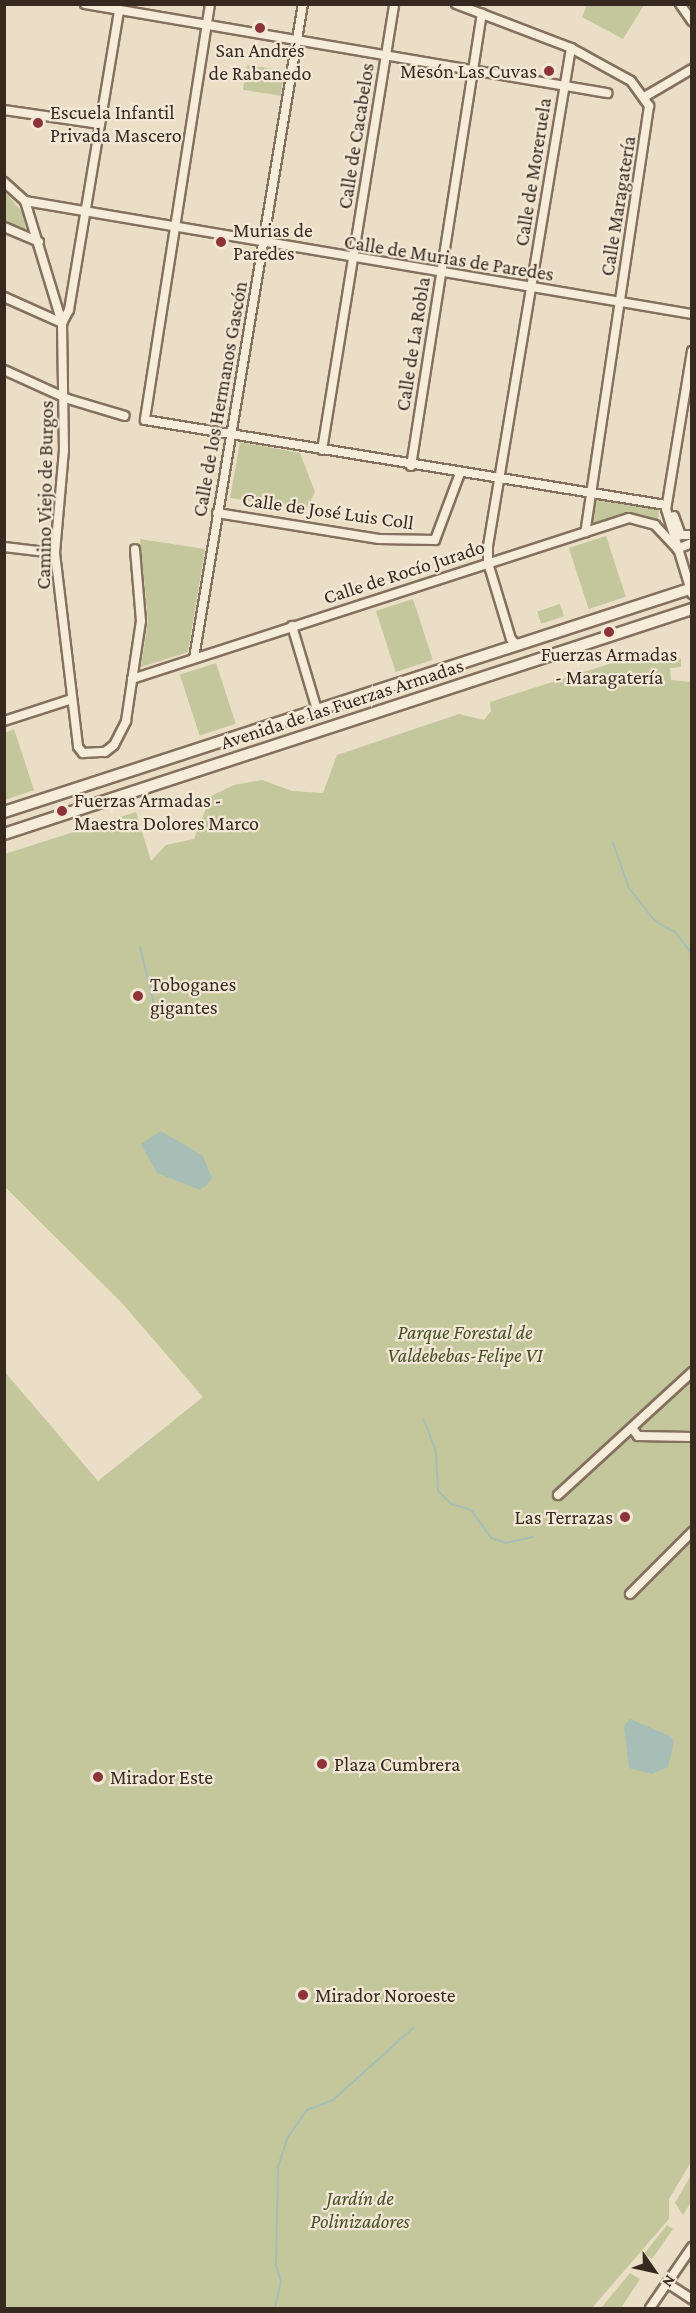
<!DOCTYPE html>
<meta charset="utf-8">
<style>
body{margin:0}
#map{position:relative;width:696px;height:2313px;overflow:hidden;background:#eadec6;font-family:"Crimson Pro",serif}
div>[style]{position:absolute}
.green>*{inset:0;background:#c3c79b;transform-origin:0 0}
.water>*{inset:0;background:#a7beb6}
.stream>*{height:2px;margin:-1px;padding:0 1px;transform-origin:1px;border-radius:1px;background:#a7beb6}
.roads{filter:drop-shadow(2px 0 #83705e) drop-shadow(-2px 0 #83705e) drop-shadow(0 2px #83705e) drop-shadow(0 -2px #83705e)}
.street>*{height:8px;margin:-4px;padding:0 4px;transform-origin:4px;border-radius:4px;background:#f5ecd9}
.secondary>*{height:10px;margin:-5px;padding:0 5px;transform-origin:5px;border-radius:5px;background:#f5ecd9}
.dots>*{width:16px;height:16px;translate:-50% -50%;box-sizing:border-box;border:3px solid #f2e8d5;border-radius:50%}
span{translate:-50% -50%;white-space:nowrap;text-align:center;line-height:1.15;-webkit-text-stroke:4.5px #f2e8d5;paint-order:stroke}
.poi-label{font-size:20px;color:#352920}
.right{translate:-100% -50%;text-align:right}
.left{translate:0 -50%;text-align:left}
.street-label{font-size:20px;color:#352920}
.park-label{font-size:20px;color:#474f29;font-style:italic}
.frame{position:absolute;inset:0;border:6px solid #352920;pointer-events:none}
.north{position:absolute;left:624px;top:2241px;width:60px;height:60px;-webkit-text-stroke:4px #f2e8d5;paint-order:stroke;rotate:124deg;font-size:16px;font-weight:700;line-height:24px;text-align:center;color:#352920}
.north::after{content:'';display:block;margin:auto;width:21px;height:27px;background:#352920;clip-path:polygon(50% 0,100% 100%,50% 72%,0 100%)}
</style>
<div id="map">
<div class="green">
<i style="clip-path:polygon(587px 5px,587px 4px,644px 5px,623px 39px,582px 17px)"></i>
<i style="left:247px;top:65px;width:38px;height:25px;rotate:9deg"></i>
<i style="clip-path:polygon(4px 191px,22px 212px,26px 230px,5px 220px)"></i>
<i style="clip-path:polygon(240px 442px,300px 453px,315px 492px,306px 510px,230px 498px)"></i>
<i style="clip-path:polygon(594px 497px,659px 509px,658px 521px,629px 514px,592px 526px,588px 522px)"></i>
<i style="left:606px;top:536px;width:64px;height:39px;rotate:72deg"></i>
<i style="clip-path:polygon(140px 539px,205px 549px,188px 652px,141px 667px,148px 620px)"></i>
<i style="left:413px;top:599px;width:64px;height:39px;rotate:72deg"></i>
<i style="left:560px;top:604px;width:13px;height:24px;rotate:72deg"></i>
<i style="clip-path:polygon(656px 649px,681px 659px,681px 667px,670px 668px,671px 680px,692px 682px,691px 2162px,669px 2199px,669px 2219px,592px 2308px,5px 2308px,4px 1371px,98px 1481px,203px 1397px,122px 1303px,5px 1187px,5px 854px,136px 812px,151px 861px,166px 845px,194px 839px,211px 796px,234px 785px,262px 780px,292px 791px,323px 793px,337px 755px,459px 714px,484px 720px,491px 711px,490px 702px)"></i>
<i style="left:216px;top:663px;width:64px;height:38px;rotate:72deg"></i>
<i style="clip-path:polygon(14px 729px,34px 790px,5px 800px,5px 733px)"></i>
<i style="clip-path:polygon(691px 2175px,691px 2202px,683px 2215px,675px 2203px)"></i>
<i style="clip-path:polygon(667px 2225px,673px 2229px,652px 2259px,644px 2254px)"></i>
<i style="clip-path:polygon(630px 2273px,640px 2279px,621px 2308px,601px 2308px)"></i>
</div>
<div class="water">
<i style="clip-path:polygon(161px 1131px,203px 1156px,212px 1178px,206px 1186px,200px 1190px,157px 1173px,141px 1144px)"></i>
<i style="clip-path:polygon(630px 1719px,670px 1736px,674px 1741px,668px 1767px,652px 1774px,629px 1768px,624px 1726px)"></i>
</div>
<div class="stream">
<i style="left:613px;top:843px;width:48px;rotate:70.4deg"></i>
<i style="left:629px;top:888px;width:42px;rotate:51.8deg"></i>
<i style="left:655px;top:921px;width:23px;rotate:29deg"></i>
<i style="left:675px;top:932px;width:28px;rotate:52deg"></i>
<i style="left:140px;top:947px;width:59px;rotate:76.2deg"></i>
<i style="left:424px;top:1420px;width:34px;rotate:69deg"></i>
<i style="left:436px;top:1452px;width:39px;rotate:87deg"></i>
<i style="left:438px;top:1491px;width:18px;rotate:45deg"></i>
<i style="left:451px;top:1504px;width:21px;rotate:17deg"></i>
<i style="left:471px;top:1510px;width:34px;rotate:54deg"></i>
<i style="left:491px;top:1538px;width:16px;rotate:18deg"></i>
<i style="left:506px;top:1543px;width:27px;rotate:-13deg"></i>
<i style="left:275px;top:2308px;width:27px;rotate:-77deg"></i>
<i style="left:281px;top:2282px;width:19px;rotate:-106deg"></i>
<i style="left:276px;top:2264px;width:97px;rotate:-88.8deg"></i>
<i style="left:278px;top:2167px;width:32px;rotate:-72deg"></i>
<i style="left:288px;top:2137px;width:33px;rotate:-55deg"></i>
<i style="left:307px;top:2110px;width:28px;rotate:-21deg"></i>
<i style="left:333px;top:2100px;width:108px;rotate:-42deg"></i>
</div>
<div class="roads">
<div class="street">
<i style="left:85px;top:4px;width:530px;rotate:9.68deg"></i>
<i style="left:210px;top:4px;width:421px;rotate:98.9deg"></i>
<i style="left:145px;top:420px;width:528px;rotate:9.27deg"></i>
<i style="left:456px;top:4px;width:123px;rotate:20.9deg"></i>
<i style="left:571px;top:48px;width:68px;rotate:28.8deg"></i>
<i style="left:631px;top:81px;width:31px;rotate:54deg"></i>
<i style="left:649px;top:106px;width:431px;rotate:98.5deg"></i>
<i style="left:680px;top:4px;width:21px;rotate:55deg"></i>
<i style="left:646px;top:96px;width:53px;rotate:-30.4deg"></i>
<i style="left:4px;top:110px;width:97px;rotate:8.3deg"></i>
<i style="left:4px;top:182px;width:28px;rotate:42deg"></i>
<i style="left:25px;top:201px;width:677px;rotate:9.62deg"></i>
<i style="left:25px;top:201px;width:127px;rotate:73.1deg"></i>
<i style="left:62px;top:323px;width:127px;rotate:89.1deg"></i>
<i style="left:64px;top:450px;width:103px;rotate:95deg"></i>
<i style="left:55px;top:553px;width:195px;rotate:83.2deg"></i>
<i style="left:78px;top:747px;width:8px;rotate:50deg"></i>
<i style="left:83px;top:753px;width:22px;rotate:-3deg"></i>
<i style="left:105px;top:752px;width:11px;rotate:-38deg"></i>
<i style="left:114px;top:745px;width:27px;rotate:-63deg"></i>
<i style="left:126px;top:721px;width:101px;rotate:-81.5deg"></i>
<i style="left:141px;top:621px;width:72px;rotate:-94.8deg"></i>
<i style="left:4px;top:227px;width:38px;rotate:23deg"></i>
<i style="left:4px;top:297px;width:64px;rotate:24.1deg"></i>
<i style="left:62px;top:323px;width:15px;rotate:-62deg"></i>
<i style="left:69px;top:310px;width:304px;rotate:-80.5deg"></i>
<i style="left:692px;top:351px;width:160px;rotate:99.3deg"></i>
<i style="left:666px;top:509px;width:89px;rotate:73deg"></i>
<i style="left:4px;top:370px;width:70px;rotate:24.4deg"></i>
<i style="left:68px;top:399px;width:59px;rotate:16.6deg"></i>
<i style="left:322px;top:450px;width:452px;rotate:-80.8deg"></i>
<i style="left:411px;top:466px;width:458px;rotate:-81.1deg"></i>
<i style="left:217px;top:513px;width:164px;rotate:9.1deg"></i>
<i style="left:379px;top:539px;width:56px;rotate:1deg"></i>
<i style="left:435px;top:540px;width:72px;rotate:-69.5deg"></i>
<i style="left:674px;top:516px;width:20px;rotate:70deg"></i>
<i style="left:681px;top:535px;width:3px;rotate:162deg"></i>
<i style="left:681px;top:535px;width:11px"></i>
<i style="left:4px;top:547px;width:51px;rotate:6.7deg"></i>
<i style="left:677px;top:549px;width:16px;rotate:-22deg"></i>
<i style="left:292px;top:626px;width:88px;rotate:73.4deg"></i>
<i style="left:517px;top:645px;width:8px;rotate:-135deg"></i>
<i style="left:511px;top:639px;width:79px;rotate:-106.8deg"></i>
<i style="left:488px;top:563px;width:17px;rotate:-90deg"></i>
<i style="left:488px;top:546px;width:505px;rotate:-80.54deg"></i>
<i style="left:194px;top:658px;width:663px;rotate:-80.54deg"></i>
<i style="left:132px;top:679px;width:522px;rotate:-17.95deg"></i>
<i style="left:629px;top:518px;width:27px;rotate:15deg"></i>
<i style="left:655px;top:525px;width:33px;rotate:47deg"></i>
<i style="left:4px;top:721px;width:71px;rotate:-17.9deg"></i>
<i style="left:632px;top:1428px;width:10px;rotate:53deg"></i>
<i style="left:638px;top:1436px;width:54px;rotate:1.1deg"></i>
<i style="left:558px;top:1495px;width:182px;rotate:-42.5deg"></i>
<i style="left:630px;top:1594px;width:88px;rotate:-45deg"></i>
<i style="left:667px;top:2283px;width:30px;rotate:33deg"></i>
<i style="left:650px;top:2308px;width:74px;rotate:-55.5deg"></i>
</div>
<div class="secondary">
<i style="left:4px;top:812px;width:724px;rotate:-18.03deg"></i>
<i style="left:4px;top:834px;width:724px;rotate:-18.11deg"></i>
</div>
</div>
<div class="dots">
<i style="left:260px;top:28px;background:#8c3438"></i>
<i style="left:549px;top:71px;background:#8c3438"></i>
<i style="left:38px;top:123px;background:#8c3438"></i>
<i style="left:221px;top:242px;background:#8c3438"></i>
<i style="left:609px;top:632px;background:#8c3438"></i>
<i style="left:62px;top:811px;background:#8c3438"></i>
<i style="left:138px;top:996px;background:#8c3438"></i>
<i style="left:625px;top:1517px;background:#8c3438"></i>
<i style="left:322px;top:1764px;background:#8c3438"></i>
<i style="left:98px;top:1777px;background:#8c3438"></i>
<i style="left:303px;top:1995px;background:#8c3438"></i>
</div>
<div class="poi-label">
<span style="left:260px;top:62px">San Andrés<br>de Rabanedo</span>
<span class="right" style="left:537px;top:71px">Mesón Las Cuvas</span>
<span class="left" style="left:50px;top:124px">Escuela Infantil<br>Privada Mascero</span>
<span class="left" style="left:233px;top:242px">Murias de<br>Paredes</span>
<span style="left:609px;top:666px">Fuerzas Armadas<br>- Maragatería</span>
<span class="left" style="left:74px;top:812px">Fuerzas Armadas -<br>Maestra Dolores Marco</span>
<span class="left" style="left:150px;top:996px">Toboganes<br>gigantes</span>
<span class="right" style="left:613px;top:1517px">Las Terrazas</span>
<span class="left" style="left:334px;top:1764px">Plaza Cumbrera</span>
<span class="left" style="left:110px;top:1777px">Mirador Este</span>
<span class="left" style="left:315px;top:1995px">Mirador Noroeste</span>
</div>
<div class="street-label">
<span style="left:356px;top:136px;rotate:-81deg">Calle de Cacabelos</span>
<span style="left:533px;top:172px;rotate:-81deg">Calle de Moreruela</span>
<span style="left:618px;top:206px;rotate:-81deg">Calle Maragatería</span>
<span style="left:449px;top:258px;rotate:9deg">Calle de Murias de Paredes</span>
<span style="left:413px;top:344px;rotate:-81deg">Calle de La Robla</span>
<span style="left:220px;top:399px;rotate:-80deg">Calle de los Hermanos Gascón</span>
<span style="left:45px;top:495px;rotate:-89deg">Camino Viejo de Burgos</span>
<span style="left:328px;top:511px;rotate:8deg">Calle de José Luis Coll</span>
<span style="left:404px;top:572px;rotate:-18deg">Calle de Rocío Jurado</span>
<span style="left:342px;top:704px;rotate:-18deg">Avenida de las Fuerzas Armadas</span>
</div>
<div class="park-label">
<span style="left:465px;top:1344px">Parque Forestal de<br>Valdebebas-Felipe VI</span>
<span style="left:360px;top:2210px">Jardín de<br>Polinizadores</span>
</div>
<div class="frame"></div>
<div class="north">N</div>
</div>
